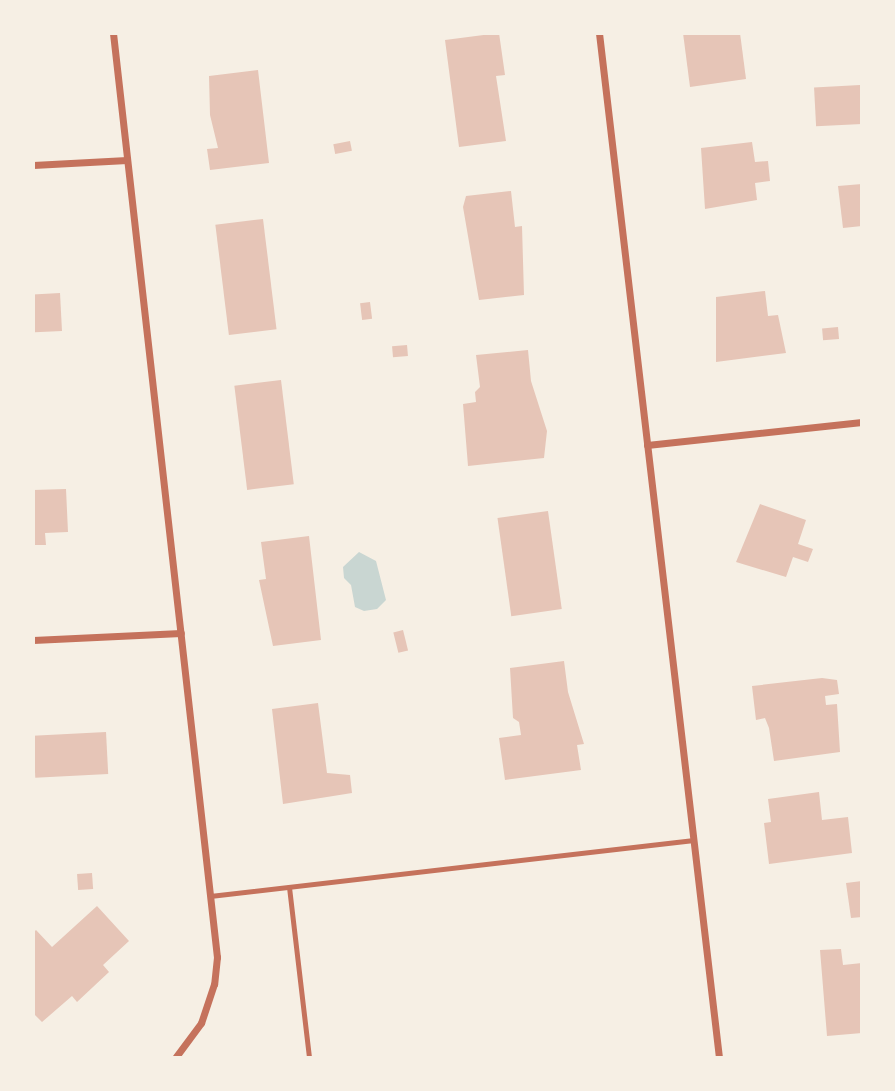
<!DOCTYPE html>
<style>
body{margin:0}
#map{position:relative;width:895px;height:1091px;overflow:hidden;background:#f6efe4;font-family:Jost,sans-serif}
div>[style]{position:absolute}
.water>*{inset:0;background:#c9d6d2}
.building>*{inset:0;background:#e6c5b7;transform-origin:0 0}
.service>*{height:5px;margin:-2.5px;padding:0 2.5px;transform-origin:2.5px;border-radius:2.5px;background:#c5725c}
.minor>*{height:7px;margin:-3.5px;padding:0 3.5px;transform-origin:3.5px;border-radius:3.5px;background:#c5725c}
span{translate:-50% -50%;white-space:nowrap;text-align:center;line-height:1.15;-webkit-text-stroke:5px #f6efe4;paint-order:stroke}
.frame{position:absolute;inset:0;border:35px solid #f6efe4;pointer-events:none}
</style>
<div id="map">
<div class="water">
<i style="clip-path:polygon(359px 552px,376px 561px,386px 600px,377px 609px,364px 611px,355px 607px,351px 585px,344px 578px,343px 567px)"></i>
</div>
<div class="building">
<i style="clip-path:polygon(499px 33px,505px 75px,496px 76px,506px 141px,459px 147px,445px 40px)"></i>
<i style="clip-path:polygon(683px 33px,740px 33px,746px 79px,690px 87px)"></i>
<i style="clip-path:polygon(258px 70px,269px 163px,210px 170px,207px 149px,218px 148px,210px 115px,209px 76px)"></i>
<i style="left:860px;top:85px;width:39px;height:46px;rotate:87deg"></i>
<i style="left:350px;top:141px;width:10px;height:17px;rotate:79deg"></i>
<i style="clip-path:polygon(752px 142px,755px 162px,768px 161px,770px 181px,755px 183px,757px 200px,705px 209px,701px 148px)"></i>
<i style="clip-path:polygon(862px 184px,862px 226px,843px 228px,838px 186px)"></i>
<i style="clip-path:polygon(511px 191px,515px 227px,522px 226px,524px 295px,479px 300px,463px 207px,466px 196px)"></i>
<i style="left:263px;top:219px;width:111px;height:48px;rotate:83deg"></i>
<i style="clip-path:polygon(765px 291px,768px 316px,778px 315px,786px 353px,716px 362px,716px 297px)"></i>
<i style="left:60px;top:293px;width:38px;height:27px;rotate:87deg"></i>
<i style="left:370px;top:302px;width:17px;height:10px;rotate:83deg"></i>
<i style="left:838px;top:327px;width:12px;height:16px;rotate:85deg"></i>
<i style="left:407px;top:345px;width:11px;height:15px;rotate:85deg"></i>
<i style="clip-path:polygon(528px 350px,531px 381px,547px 431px,544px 458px,468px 466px,463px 404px,476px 402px,475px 392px,480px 387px,476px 355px)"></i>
<i style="left:281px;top:380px;width:105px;height:47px;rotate:83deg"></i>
<i style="clip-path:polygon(66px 489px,68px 532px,45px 533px,46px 545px,33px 545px,33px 490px)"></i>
<i style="clip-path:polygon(760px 504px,806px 520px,798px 544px,813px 549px,808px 562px,793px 557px,786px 577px,736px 562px)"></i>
<i style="left:548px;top:511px;width:99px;height:51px;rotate:82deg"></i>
<i style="clip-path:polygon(309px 536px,321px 640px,273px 646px,259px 580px,266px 579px,261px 542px)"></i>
<i style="left:403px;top:630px;width:21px;height:10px;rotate:76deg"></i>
<i style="clip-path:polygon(564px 661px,568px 692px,584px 744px,577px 745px,581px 770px,505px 780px,499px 738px,521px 735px,519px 722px,513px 718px,510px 668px)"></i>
<i style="clip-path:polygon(822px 678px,837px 680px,839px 694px,825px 696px,826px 705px,837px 704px,840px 752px,774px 761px,769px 728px,765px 718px,756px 720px,752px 686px)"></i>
<i style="clip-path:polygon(318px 703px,327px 773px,350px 775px,352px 793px,283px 804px,272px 709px)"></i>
<i style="left:106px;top:732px;width:42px;height:73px;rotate:87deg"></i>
<i style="clip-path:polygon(819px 792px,822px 820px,848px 817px,852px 853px,769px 864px,764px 823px,771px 822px,768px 799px)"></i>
<i style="left:92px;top:873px;width:16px;height:15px;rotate:86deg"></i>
<i style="clip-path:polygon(862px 881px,862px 917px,851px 918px,846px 883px)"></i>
<i style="clip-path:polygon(97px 906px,129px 941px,103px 965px,109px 972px,77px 1002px,72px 996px,42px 1022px,33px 1013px,33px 933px,36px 930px,52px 947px)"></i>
<i style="clip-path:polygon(841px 949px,843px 965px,862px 963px,862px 1033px,827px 1036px,820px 950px)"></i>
</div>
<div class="service">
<i style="left:289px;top:887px;width:172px;rotate:83.3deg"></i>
<i style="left:210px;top:896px;width:487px;rotate:-6.6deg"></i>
</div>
<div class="minor">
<i style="left:113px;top:33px;width:930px;rotate:83.58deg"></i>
<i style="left:217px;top:957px;width:27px;rotate:96deg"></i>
<i style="left:214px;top:984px;width:41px;rotate:108.4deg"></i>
<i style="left:201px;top:1023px;width:44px;rotate:126.6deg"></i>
<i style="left:599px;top:33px;width:1032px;rotate:83.32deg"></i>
<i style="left:33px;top:165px;width:94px;rotate:-3deg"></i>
<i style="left:647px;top:445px;width:216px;rotate:-6.1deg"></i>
<i style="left:33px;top:640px;width:148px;rotate:-2.7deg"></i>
</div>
<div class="frame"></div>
</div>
